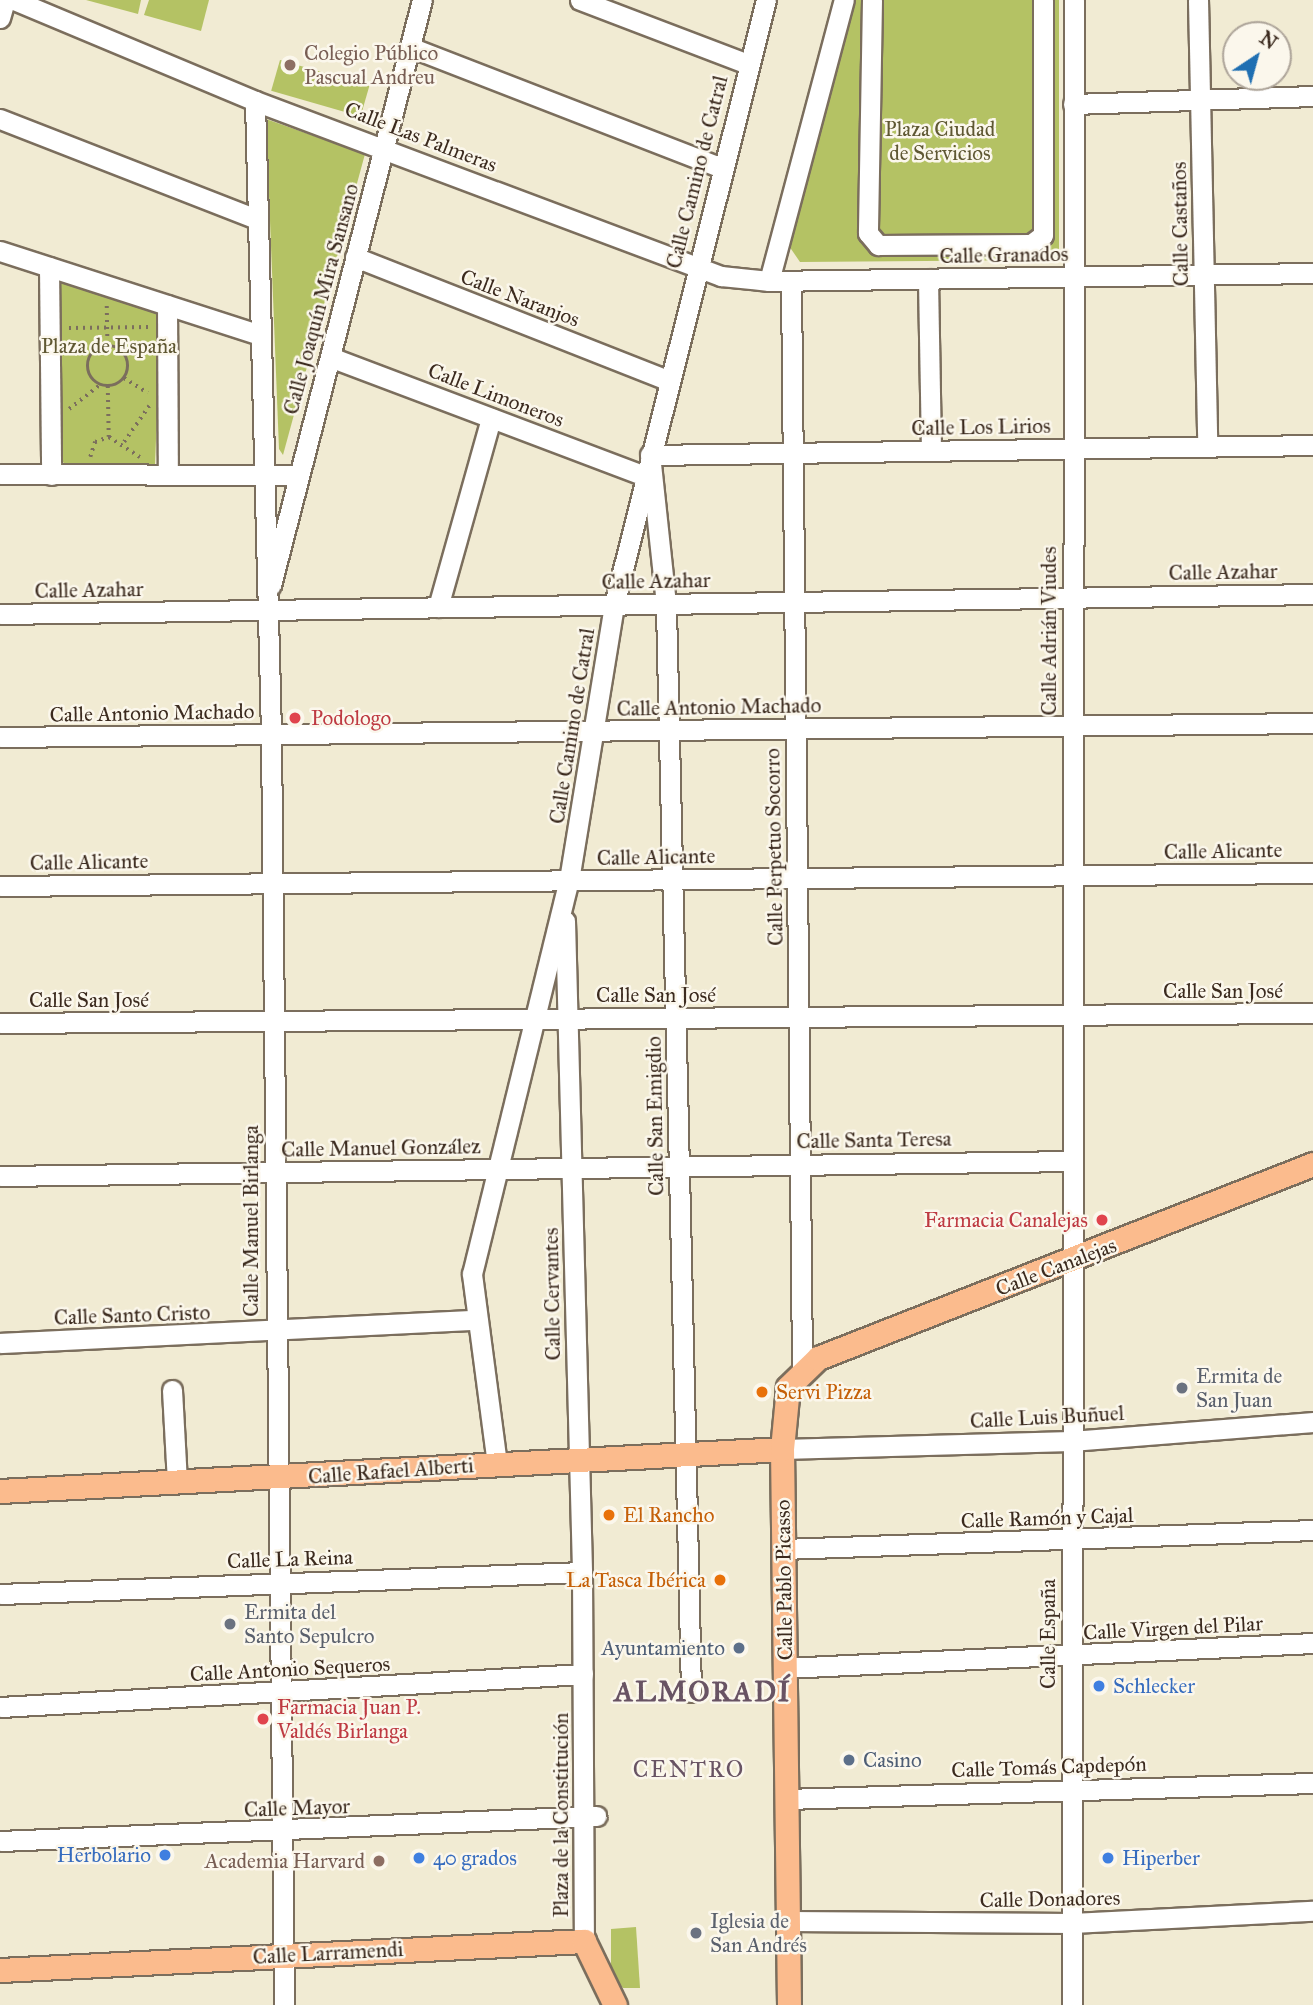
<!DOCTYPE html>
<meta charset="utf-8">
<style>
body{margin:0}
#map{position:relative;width:1313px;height:2005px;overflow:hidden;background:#f1ebd3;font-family:"IM FELL Great Primer",serif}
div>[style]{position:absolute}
.green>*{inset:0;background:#b4c264;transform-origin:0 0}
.path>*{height:3.5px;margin-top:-1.75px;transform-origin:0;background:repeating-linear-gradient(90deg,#7b6e5d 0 2px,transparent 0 7px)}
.path>.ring{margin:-1.75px;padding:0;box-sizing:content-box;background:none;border:3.5px solid #7b6e5d;border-radius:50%}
.roads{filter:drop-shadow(2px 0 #7b6e5d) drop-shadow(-2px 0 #7b6e5d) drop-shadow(0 2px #7b6e5d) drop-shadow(0 -2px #7b6e5d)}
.minor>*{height:19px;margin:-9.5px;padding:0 9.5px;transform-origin:9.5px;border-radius:9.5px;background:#fff}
.major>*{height:23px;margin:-11.5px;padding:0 11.5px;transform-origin:11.5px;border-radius:11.5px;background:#fbbb8d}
.dots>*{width:19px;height:19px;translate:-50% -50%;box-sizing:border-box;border:4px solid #fbf7ec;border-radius:50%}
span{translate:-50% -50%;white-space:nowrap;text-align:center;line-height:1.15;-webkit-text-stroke:5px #fbf7ec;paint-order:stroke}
.education-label{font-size:21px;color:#785e54}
.left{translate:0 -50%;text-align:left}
.right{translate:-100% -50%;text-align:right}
.park-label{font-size:21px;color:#5f5833}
.street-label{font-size:21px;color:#3b2a1e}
.health-label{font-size:21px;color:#be3a42}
.worship-label{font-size:21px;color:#5b616d}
.food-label{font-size:21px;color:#c56008}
.service-label{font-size:21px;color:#4e5e75}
.shop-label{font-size:21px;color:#366cbe}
.neighbourhood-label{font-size:23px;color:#685363;letter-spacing:2px}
.district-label{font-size:28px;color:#685363;font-weight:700;letter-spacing:2px}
.north{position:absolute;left:1222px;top:21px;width:70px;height:70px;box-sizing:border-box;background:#fbf7ec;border:2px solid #aea59a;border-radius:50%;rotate:36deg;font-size:19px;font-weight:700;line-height:28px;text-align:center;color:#3b2a1e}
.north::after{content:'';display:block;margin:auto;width:24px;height:32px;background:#1f6fb2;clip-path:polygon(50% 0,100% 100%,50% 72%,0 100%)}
</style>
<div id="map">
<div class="green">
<i style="clip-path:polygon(86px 0,141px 0,138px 14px)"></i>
<i style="clip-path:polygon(149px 0,209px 0,201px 31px,144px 15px)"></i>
<i style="clip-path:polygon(854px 0,1059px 0,1059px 249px,1048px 260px,800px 262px,789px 246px)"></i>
<i style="left:280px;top:60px;width:93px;height:32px;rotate:16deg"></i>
<i style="clip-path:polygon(266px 119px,365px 154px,283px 455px,279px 449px)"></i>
<i style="clip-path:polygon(63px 277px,161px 314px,155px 464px,68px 467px,61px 460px,55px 283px)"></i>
<i style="clip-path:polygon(636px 1927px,640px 1988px,623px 1988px,611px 1973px,611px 1929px)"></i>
</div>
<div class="path">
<i style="left:107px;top:306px;width:39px;rotate:89deg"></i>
<i style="left:69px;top:328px;width:80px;rotate:-0.7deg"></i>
<i class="ring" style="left:88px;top:346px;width:36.5px;height:36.5px"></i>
<i style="left:124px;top:378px;width:28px;rotate:32deg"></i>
<i style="left:108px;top:386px;width:51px;rotate:88.9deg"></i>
<i style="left:69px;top:409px;width:41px;rotate:-38deg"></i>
<i style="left:124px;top:442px;width:44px;rotate:-55.2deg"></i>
<i style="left:90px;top:457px;width:16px;rotate:-72deg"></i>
<i style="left:95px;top:442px;width:15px;rotate:-20deg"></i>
<i style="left:109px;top:437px;width:37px;rotate:33deg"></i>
</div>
<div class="roads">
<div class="minor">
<i style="left:14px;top:0;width:261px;rotate:22.7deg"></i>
<i style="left:255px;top:101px;width:498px;rotate:20.6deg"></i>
<i style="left:721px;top:276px;width:48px;rotate:5.9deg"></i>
<i style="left:769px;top:281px;width:544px;rotate:-0.84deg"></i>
<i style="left:580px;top:0;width:180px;rotate:20.9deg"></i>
<i style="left:872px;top:0;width:233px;rotate:91deg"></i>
<i style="left:868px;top:233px;width:16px;rotate:50deg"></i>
<i style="left:878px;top:245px;width:153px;rotate:-0.4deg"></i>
<i style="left:1031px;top:244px;width:15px;rotate:-37deg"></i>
<i style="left:1043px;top:235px;width:235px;rotate:-90deg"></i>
<i style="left:1198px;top:0;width:446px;rotate:88.8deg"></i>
<i style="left:0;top:18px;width:19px;rotate:-74deg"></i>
<i style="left:410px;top:47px;width:335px;rotate:21.2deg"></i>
<i style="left:255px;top:101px;width:634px;rotate:88.55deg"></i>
<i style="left:271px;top:735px;width:1270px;rotate:89.41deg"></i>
<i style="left:1073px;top:104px;width:240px;rotate:-1.9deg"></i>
<i style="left:0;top:119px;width:276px;rotate:21.3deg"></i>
<i style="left:0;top:251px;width:273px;rotate:17.9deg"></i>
<i style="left:355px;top:257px;width:338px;rotate:21.5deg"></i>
<i style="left:49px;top:267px;width:208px;rotate:89.4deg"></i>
<i style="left:928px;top:279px;width:171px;rotate:89deg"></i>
<i style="left:769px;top:281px;width:291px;rotate:-75.1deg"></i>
<i style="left:791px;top:281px;width:1090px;rotate:89.42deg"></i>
<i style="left:167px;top:305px;width:170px;rotate:89.7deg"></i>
<i style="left:330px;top:357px;width:337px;rotate:20.7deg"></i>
<i style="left:0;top:474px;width:299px;rotate:0.2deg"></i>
<i style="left:271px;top:585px;width:604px;rotate:-75.53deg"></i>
<i style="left:438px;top:607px;width:196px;rotate:-74.3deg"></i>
<i style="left:0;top:614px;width:1313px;rotate:-0.87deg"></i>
<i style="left:0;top:737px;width:1313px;rotate:-0.61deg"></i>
<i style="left:0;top:886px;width:1313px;rotate:-0.57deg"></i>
<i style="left:565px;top:921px;width:651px;rotate:88.5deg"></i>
<i style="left:582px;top:1572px;width:369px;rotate:89.7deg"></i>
<i style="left:0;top:1023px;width:1313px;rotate:-0.44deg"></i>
<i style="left:0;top:1176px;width:1070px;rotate:-0.8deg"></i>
<i style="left:0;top:1343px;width:477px;rotate:-2.8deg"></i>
<i style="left:172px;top:1390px;width:92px;rotate:86.9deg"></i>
<i style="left:782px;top:1449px;width:289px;rotate:-1.6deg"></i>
<i style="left:1071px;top:1441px;width:243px;rotate:-4.5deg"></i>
<i style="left:497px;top:1464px;width:192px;rotate:-97.5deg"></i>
<i style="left:472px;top:1274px;width:406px;rotate:-76.2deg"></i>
<i style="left:569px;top:880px;width:279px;rotate:-80.7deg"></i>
<i style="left:614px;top:605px;width:624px;rotate:-75.9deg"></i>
<i style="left:783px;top:1549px;width:530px;rotate:-2.05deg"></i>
<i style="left:0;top:1594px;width:582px;rotate:-2.16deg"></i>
<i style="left:785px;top:1668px;width:529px;rotate:-2.71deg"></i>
<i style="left:691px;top:1692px;width:1088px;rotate:-91.32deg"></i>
<i style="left:666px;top:604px;width:150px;rotate:-96.1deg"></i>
<i style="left:650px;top:455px;width:663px;rotate:-0.86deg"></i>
<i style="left:0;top:1707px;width:584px;rotate:-3.24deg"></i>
<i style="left:786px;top:1799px;width:527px;rotate:-1.74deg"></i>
<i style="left:0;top:1841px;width:597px;rotate:-2.4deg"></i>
<i style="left:788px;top:1921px;width:284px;rotate:0.4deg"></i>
<i style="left:1072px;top:1923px;width:241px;rotate:-2.9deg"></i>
<i style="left:1072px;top:2005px;width:2005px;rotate:-89.94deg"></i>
</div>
<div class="major">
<i style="left:0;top:1491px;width:783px;rotate:-3.07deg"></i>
<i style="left:0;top:1970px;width:585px;rotate:-2.84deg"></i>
<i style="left:584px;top:1941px;width:71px;rotate:64.2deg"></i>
<i style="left:789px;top:2005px;width:556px;rotate:-90.72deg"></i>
<i style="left:782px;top:1449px;width:62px;rotate:-84.5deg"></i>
<i style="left:788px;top:1387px;width:42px;rotate:-44deg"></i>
<i style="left:818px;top:1358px;width:532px;rotate:-21.4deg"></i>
</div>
</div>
<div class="dots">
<i style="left:290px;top:65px;background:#8d6e63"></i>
<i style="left:295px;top:718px;background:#e0444e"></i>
<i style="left:1102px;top:1220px;background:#e0444e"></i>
<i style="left:1182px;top:1388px;background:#6b7280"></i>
<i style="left:762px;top:1392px;background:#e8710a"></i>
<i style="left:609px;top:1515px;background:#e8710a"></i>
<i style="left:720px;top:1580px;background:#e8710a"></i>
<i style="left:230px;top:1624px;background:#6b7280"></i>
<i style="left:739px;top:1648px;background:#5c6f8a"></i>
<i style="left:1099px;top:1686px;background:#3f7fe0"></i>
<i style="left:263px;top:1719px;background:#e0444e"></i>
<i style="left:849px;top:1760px;background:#5c6f8a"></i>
<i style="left:165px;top:1855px;background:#3f7fe0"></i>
<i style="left:419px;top:1858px;background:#3f7fe0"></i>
<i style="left:1108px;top:1858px;background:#3f7fe0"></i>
<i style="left:379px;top:1861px;background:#8d6e63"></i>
<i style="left:696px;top:1933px;background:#6b7280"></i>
</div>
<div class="education-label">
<span class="left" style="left:304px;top:65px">Colegio Público<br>Pascual Andreu</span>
<span class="right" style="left:365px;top:1861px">Academia Harvard</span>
</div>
<div class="park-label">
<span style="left:940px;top:141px">Plaza Ciudad<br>de Servicios</span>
<span style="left:109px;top:346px">Plaza de España</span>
</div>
<div class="street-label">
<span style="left:421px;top:137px;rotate:21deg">Calle Las Palmeras</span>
<span style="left:697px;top:172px;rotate:-76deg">Calle Camino de Catral</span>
<span style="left:1180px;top:224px;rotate:-91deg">Calle Castaños</span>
<span style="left:1004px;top:255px;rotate:-1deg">Calle Granados</span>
<span style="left:520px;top:298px;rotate:21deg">Calle Naranjos</span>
<span style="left:321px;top:299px;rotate:-75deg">Calle Joaquín Mira Sansano</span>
<span style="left:496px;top:395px;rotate:21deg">Calle Limoneros</span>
<span style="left:981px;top:427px;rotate:-1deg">Calle Los Lirios</span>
<span style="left:1223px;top:572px;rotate:-1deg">Calle Azahar</span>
<span style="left:656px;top:581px;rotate:-1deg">Calle Azahar</span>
<span style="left:89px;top:590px;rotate:-1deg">Calle Azahar</span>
<span style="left:1049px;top:631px;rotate:-90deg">Calle Adrián Viudes</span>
<span style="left:719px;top:707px;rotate:-1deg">Calle Antonio Machado</span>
<span style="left:152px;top:713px;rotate:-1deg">Calle Antonio Machado</span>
<span style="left:572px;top:726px;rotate:-81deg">Calle Camino de Catral</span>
<span style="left:774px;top:847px;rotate:-91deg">Calle Perpetuo Socorro</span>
<span style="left:1223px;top:851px;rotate:-1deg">Calle Alicante</span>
<span style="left:656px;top:857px;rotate:-1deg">Calle Alicante</span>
<span style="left:89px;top:862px;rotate:-1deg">Calle Alicante</span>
<span style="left:1223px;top:991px">Calle San José</span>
<span style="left:656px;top:995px">Calle San José</span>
<span style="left:89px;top:1000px">Calle San José</span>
<span style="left:655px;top:1116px;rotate:-91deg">Calle San Emigdio</span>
<span style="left:874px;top:1140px;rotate:-1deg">Calle Santa Teresa</span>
<span style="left:381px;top:1148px;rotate:-1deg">Calle Manuel González</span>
<span style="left:251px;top:1221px;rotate:-90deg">Calle Manuel Birlanga</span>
<span style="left:1056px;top:1267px;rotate:-21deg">Calle Canalejas</span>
<span style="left:552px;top:1294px;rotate:-91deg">Calle Cervantes</span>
<span style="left:132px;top:1315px;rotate:-2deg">Calle Santo Cristo</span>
<span style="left:1047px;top:1417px;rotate:-3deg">Calle Luis Buñuel</span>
<span style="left:391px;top:1471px;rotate:-4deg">Calle Rafael Alberti</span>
<span style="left:1047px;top:1518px;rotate:-2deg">Calle Ramón y Cajal</span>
<span style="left:290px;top:1559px;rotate:-2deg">Calle La Reina</span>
<span style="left:784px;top:1580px;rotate:-91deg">Calle Pablo Picasso</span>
<span style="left:1173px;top:1628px;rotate:-3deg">Calle Virgen del Pilar</span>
<span style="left:1048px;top:1634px;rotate:-90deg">Calle España</span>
<span style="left:290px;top:1669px;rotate:-3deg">Calle Antonio Sequeros</span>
<span style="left:1049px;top:1767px;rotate:-2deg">Calle Tomás Capdepón</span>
<span style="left:297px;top:1808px;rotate:-2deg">Calle Mayor</span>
<span style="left:561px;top:1815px;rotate:-90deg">Plaza de la Constitución</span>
<span style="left:1050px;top:1899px;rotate:-1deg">Calle Donadores</span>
<span style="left:328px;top:1953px;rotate:-3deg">Calle Larramendi</span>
</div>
<div class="health-label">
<span class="left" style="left:311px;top:718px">Podologo</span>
<span class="right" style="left:1088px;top:1220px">Farmacia Canalejas</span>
<span class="left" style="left:277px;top:1719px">Farmacia Juan P.<br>Valdés Birlanga</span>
</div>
<div class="worship-label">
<span class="left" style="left:1196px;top:1388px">Ermita de<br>San Juan</span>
<span class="left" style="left:244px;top:1624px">Ermita del<br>Santo Sepulcro</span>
<span class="left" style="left:710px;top:1933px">Iglesia de<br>San Andrés</span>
</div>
<div class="food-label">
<span class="left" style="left:776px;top:1392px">Servi Pizza</span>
<span class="left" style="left:623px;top:1515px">El Rancho</span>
<span class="right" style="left:706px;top:1580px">La Tasca Ibérica</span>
</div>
<div class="service-label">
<span class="right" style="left:725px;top:1648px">Ayuntamiento</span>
<span class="left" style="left:863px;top:1760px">Casino</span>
</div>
<div class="shop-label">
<span class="left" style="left:1113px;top:1686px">Schlecker</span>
<span class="right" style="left:151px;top:1855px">Herbolario</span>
<span class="left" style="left:433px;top:1858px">40 grados</span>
<span class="left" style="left:1122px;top:1858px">Hiperber</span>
</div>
<div class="neighbourhood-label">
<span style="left:689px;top:1769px">CENTRO</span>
</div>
<div class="district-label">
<span style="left:703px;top:1692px">ALMORADÍ</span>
</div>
<div class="north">N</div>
</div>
